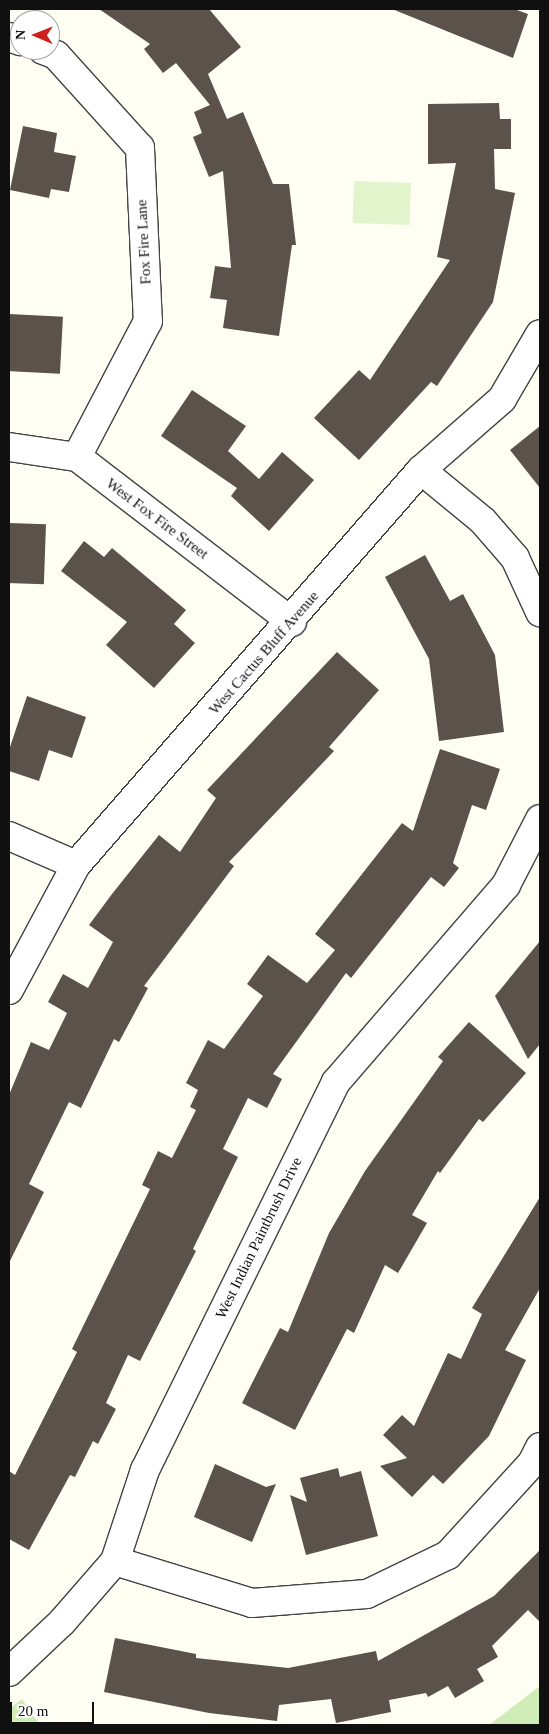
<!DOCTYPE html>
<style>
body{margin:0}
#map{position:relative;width:549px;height:1734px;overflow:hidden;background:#fffef3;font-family:"Times New Roman",serif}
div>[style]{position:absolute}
.green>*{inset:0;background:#d0edb8}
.pitch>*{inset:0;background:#e2f4cb;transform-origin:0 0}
.building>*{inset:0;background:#5a524b;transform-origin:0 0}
.roads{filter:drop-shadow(1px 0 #434343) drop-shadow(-1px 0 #434343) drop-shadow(0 1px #434343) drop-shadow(0 -1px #434343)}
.minor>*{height:28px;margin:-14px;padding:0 14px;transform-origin:14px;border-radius:14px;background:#fff}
span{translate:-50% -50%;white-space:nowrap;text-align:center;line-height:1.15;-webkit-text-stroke:5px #fff;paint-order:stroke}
.street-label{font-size:15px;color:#101010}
.frame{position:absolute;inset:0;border:10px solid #101010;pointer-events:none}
.north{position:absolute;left:10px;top:10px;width:50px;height:50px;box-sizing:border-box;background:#fff;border:1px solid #9f9f9f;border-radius:50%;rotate:271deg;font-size:14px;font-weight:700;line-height:20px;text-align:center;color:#101010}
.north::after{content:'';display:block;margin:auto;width:18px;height:22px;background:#cc211c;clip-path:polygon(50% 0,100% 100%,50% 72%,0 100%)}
.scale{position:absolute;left:10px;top:1702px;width:84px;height:22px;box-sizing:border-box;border:2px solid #101010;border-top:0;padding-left:6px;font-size:15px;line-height:18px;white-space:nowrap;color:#101010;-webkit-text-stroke:4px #fff;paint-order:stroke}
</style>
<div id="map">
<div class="green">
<i style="clip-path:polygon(540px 1686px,540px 1725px,489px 1725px)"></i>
<i style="clip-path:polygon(22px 1699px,40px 1725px,9px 1725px,9px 1709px)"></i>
</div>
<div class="pitch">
<i style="left:354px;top:181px;width:57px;height:42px;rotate:2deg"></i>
</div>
<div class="building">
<i style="clip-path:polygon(99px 9px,209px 9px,241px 47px,208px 74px,227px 119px,243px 112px,273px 184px,289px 184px,296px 245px,292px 245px,279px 336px,223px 328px,227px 300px,210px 298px,215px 266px,231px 268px,223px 171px,209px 177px,193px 137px,202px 133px,194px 112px,210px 105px,176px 63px,163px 73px,144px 49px,150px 44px)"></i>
<i style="clip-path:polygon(392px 9px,514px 9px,528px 14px,513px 58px)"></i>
<i style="clip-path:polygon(499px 103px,500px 119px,511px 119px,511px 149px,494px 149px,495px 189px,515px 193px,493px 302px,437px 386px,431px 382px,359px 460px,314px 418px,359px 370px,370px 380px,450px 260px,437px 257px,456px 163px,428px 164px,428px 104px)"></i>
<i style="clip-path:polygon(23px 126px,57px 133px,54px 152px,76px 156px,69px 192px,51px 189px,49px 198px,10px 190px)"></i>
<i style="left:9px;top:314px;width:54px;height:57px;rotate:3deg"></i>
<i style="clip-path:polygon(192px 390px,246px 426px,228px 451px,259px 479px,282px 452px,314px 480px,269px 531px,231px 496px,237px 488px,161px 436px)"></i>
<i style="clip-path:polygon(540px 426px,540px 488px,510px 450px)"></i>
<i style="left:9px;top:523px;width:37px;height:60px;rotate:2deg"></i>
<i style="clip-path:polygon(84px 541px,104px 557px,112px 548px,186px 610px,174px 624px,195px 643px,154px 688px,106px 645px,127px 622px,61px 571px)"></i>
<i style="clip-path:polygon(425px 555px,450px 601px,463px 594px,495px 655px,504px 732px,439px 741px,429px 659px,385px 577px)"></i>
<i style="clip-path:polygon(337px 652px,379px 690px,329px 747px,334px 751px,229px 862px,234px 866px,144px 986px,148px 988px,119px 1042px,114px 1039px,81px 1108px,69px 1102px,29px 1184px,44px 1192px,9px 1263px,9px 1095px,31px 1042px,49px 1050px,67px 1013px,48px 1002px,63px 974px,88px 988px,113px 942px,89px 925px,112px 894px,159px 835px,180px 852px,216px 798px,207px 790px)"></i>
<i style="clip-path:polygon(27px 696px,86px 717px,72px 758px,49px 750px,39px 781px,9px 771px,9px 750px)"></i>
<i style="clip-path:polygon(440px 749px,500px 769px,486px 810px,472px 805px,453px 863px,459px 868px,444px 887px,431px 877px,351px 978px,346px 973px,273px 1074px,282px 1079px,267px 1108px,248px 1098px,223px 1149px,238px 1157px,193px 1249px,196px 1251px,140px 1361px,128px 1355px,106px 1403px,116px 1409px,98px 1444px,93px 1441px,75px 1477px,70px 1475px,29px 1550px,9px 1539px,9px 1471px,15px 1475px,77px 1352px,72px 1349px,150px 1189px,142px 1185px,158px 1151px,172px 1158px,196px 1110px,190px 1107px,198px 1090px,186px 1083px,208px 1040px,224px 1049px,263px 996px,247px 984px,268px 955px,307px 983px,335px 950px,315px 934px,402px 823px,413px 831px)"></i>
<i style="clip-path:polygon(540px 941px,540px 1044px,528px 1059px,495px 996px)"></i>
<i style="clip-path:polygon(469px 1022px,526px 1073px,483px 1122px,479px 1119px,440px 1173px,438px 1171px,412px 1215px,427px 1223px,398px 1273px,385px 1265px,354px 1333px,347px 1329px,295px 1430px,242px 1403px,280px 1328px,288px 1332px,329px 1233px,365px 1171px,443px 1061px,438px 1057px)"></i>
<i style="clip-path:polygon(540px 1197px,540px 1288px,505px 1350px,526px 1360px,489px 1436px,443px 1484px,433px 1475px,412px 1497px,380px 1466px,407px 1458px,383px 1435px,402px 1415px,414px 1426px,448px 1353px,461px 1359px,482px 1314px,472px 1308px)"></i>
<i style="clip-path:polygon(215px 1464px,266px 1487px,276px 1484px,252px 1542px,194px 1517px)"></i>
<i style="clip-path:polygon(338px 1468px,340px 1477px,361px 1471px,378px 1536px,306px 1555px,290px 1495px,307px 1502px,300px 1478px)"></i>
<i style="clip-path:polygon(540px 1550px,540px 1622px,528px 1610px,492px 1646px,498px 1657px,477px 1669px,484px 1681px,455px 1698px,448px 1686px,428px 1697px,426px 1693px,389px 1700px,391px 1712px,336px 1723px,331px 1699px,279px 1705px,277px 1721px,209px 1713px,104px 1692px,115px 1638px,196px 1654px,196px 1658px,288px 1668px,376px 1651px,378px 1661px,494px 1596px)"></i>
</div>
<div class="roads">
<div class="minor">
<i style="left:9px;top:37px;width:12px;rotate:20deg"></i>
<i style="left:43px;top:50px;width:14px;rotate:21deg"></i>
<i style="left:56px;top:55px;width:125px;rotate:47.9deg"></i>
<i style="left:140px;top:148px;width:173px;rotate:87.4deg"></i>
<i style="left:148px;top:321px;width:153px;rotate:117.6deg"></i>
<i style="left:9px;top:447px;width:69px;rotate:8.4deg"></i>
<i style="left:77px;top:457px;width:271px;rotate:37.5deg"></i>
<i style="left:421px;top:470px;width:80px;rotate:39.4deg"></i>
<i style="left:483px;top:521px;width:49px;rotate:49.1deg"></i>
<i style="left:515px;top:558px;width:60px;rotate:65.2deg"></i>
<i style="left:9px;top:836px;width:73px;rotate:23.4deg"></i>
<i style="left:9px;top:990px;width:142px;rotate:-61.8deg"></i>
<i style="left:76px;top:865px;width:524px;rotate:-48.87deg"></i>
<i style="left:421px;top:470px;width:108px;rotate:-41.2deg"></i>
<i style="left:502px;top:399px;width:75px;rotate:-59.7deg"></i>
<i style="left:115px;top:1561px;width:143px;rotate:17deg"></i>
<i style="left:252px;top:1603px;width:115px;rotate:-4.5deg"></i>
<i style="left:367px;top:1594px;width:90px;rotate:-25.7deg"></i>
<i style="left:448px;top:1555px;width:125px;rotate:-47.6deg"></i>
<i style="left:532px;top:1463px;width:18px;rotate:-63deg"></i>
<i style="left:9px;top:1672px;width:73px;rotate:-43.3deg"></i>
<i style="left:62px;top:1622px;width:81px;rotate:-49deg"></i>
<i style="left:115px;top:1561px;width:96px;rotate:-71.8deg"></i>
<i style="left:145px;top:1470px;width:432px;rotate:-63.8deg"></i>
<i style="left:336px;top:1082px;width:260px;rotate:-49.2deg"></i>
<i style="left:506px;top:885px;width:74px;rotate:-62.7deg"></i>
</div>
</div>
<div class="street-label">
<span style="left:144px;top:242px;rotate:-93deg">Fox Fire Lane</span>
<span style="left:157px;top:519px;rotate:37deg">West Fox Fire Street</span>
<span style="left:264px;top:653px;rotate:-49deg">West Cactus Bluff Avenue</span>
<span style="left:259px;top:1238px;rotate:-64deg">West Indian Paintbrush Drive</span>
</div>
<div class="frame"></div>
<div class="north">N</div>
<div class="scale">20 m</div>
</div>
